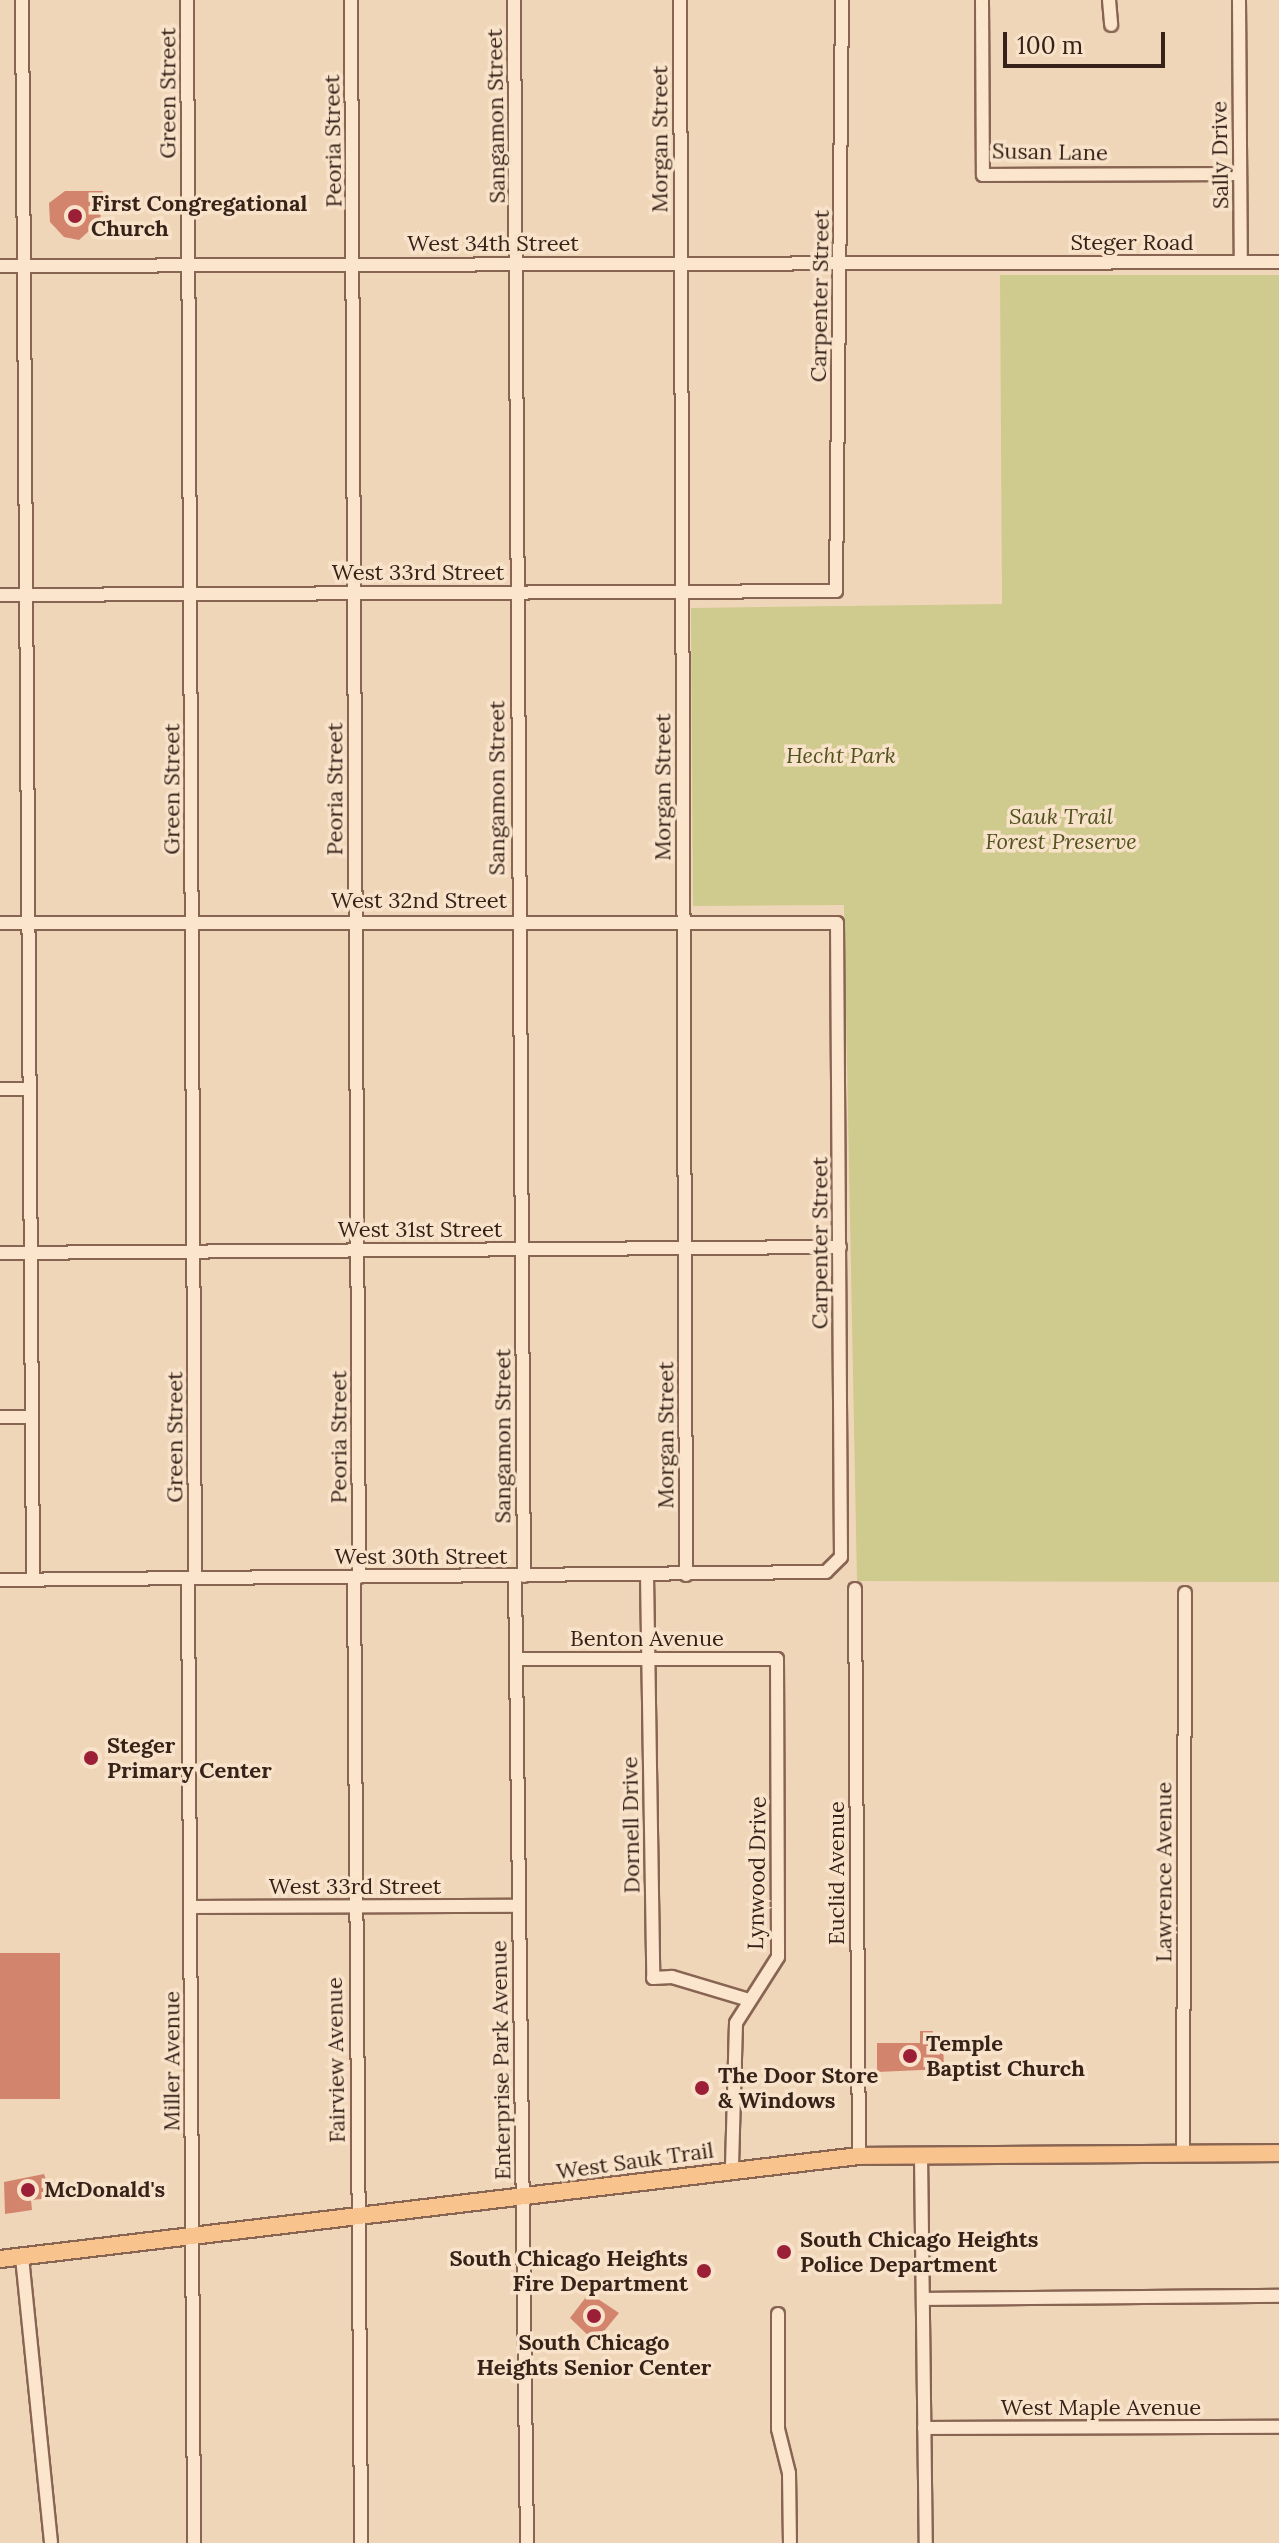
<!DOCTYPE html>
<style>
body{margin:0}
#map{position:relative;width:1279px;height:2543px;overflow:hidden;background:#f0d6b9;font-family:Lora,serif}
div>[style]{position:absolute}
.green>*{inset:0;background:#cfca8d}
.building>*{inset:0;background:#d2846c;transform-origin:0 0}
.roads{filter:drop-shadow(2px 0 #886553) drop-shadow(-2px 0 #886553) drop-shadow(0 2px #886553) drop-shadow(0 -2px #886553)}
.minor>*{height:12px;margin:-6px;padding:0 6px;transform-origin:6px;border-radius:6px;background:#fbe5cd}
.major>*{height:16px;margin:-8px;padding:0 8px;transform-origin:8px;border-radius:8px;background:#f8c38d}
.dots>*{width:22px;height:22px;translate:-50% -50%;box-sizing:border-box;border:4px solid #f8e2c9;border-radius:50%}
span{translate:-50% -50%;white-space:nowrap;text-align:center;line-height:1.15;-webkit-text-stroke:7px #f8e2c9;paint-order:stroke}
.street-label{font-size:22px;color:#362219}
.poi-label{font-size:22px;color:#362219;font-weight:700}
.left{translate:0 -50%;text-align:left}
.right{translate:-100% -50%;text-align:right}
.park-label{font-size:22px;color:#50531e;font-style:italic}
.scale{position:absolute;left:1003px;top:32px;width:162px;height:36px;box-sizing:border-box;border:4px solid #362219;border-top:0;padding-left:10px;font-size:24px;line-height:28px;white-space:nowrap;color:#362219;-webkit-text-stroke:6px #f8e2c9;paint-order:stroke}
</style>
<div id="map">
<div class="green">
<i style="clip-path:polygon(1000px 275px,1279px 275px,1279px 1582px,857px 1581px,844px 905px,693px 906px,691px 608px,1002px 604px)"></i>
</div>
<div class="building">
<i style="clip-path:polygon(65px 191px,103px 191px,100px 221px,79px 240px,64px 237px,50px 222px,49px 203px)"></i>
<i style="left:0;top:1953px;width:60px;height:146px"></i>
<i style="clip-path:polygon(920px 2031px,933px 2031px,933px 2041px,943px 2041px,944px 2069px,877px 2072px,877px 2043px,920px 2043px)"></i>
<i style="clip-path:polygon(44px 2174px,52px 2198px,31px 2200px,32px 2210px,5px 2214px,4px 2182px)"></i>
<i style="clip-path:polygon(589px 2293px,619px 2313px,595px 2342px,570px 2318px)"></i>
</div>
<div class="roads">
<div class="minor">
<i style="left:22px;top:0;width:1580px;rotate:89.6deg"></i>
<i style="left:187px;top:0;width:1578px;rotate:89.71deg"></i>
<i style="left:351px;top:0;width:1577px;rotate:89.71deg"></i>
<i style="left:514px;top:0;width:1576px;rotate:89.64deg"></i>
<i style="left:680px;top:0;width:1575px;rotate:89.78deg"></i>
<i style="left:982px;top:0;width:175px;rotate:89.7deg"></i>
<i style="left:983px;top:175px;width:256px;rotate:-0.2deg"></i>
<i style="left:1109px;top:0;width:25px;rotate:85deg"></i>
<i style="left:1239px;top:0;width:262px;rotate:89.6deg"></i>
<i style="left:0;top:266px;width:1279px;rotate:-0.18deg"></i>
<i style="left:0;top:595px;width:836px;rotate:-0.27deg"></i>
<i style="left:836px;top:591px;width:591px;rotate:-89.42deg"></i>
<i style="left:0;top:923px;width:837px"></i>
<i style="left:837px;top:923px;width:634px;rotate:89.64deg"></i>
<i style="left:841px;top:1557px;width:21px;rotate:135deg"></i>
<i style="left:826px;top:1572px;width:826px;rotate:179.45deg"></i>
<i style="left:0;top:1089px;width:29px"></i>
<i style="left:0;top:1253px;width:840px;rotate:-0.41deg"></i>
<i style="left:0;top:1417px;width:32px"></i>
<i style="left:647px;top:1575px;width:403px;rotate:89.1deg"></i>
<i style="left:653px;top:1978px;width:19px;rotate:-3deg"></i>
<i style="left:672px;top:1977px;width:77px;rotate:16.6deg"></i>
<i style="left:515px;top:1576px;width:967px;rotate:89.29deg"></i>
<i style="left:354px;top:1577px;width:966px;rotate:89.58deg"></i>
<i style="left:188px;top:1578px;width:965px;rotate:89.64deg"></i>
<i style="left:855px;top:1589px;width:567px;rotate:89.6deg"></i>
<i style="left:516px;top:1659px;width:261px"></i>
<i style="left:777px;top:1659px;width:298px;rotate:89.8deg"></i>
<i style="left:778px;top:1957px;width:78px;rotate:122.5deg"></i>
<i style="left:736px;top:2023px;width:147px;rotate:91.6deg"></i>
<i style="left:192px;top:1907px;width:326px;rotate:-0.2deg"></i>
<i style="left:1183px;top:2151px;width:558px;rotate:-89.79deg"></i>
<i style="left:921px;top:2154px;width:389px;rotate:89.3deg"></i>
<i style="left:22px;top:2257px;width:287px;rotate:84.2deg"></i>
<i style="left:923px;top:2299px;width:356px;rotate:-0.5deg"></i>
<i style="left:778px;top:2314px;width:115px;rotate:90deg"></i>
<i style="left:778px;top:2429px;width:45px;rotate:76deg"></i>
<i style="left:789px;top:2473px;width:70px;rotate:89.2deg"></i>
<i style="left:924px;top:2428px;width:355px;rotate:-0.2deg"></i>
</div>
<div class="major">
<i style="left:0;top:2259px;width:865px;rotate:-6.84deg"></i>
<i style="left:859px;top:2156px;width:420px;rotate:-0.4deg"></i>
</div>
</div>
<div class="dots">
<i style="left:75px;top:216px;background:#9b1f37"></i>
<i style="left:91px;top:1758px;background:#9b1f37"></i>
<i style="left:910px;top:2056px;background:#9b1f37"></i>
<i style="left:702px;top:2088px;background:#9b1f37"></i>
<i style="left:28px;top:2190px;background:#9b1f37"></i>
<i style="left:784px;top:2252px;background:#9b1f37"></i>
<i style="left:704px;top:2271px;background:#9b1f37"></i>
<i style="left:594px;top:2316px;background:#9b1f37"></i>
</div>
<div class="street-label">
<span style="left:168px;top:93px;rotate:-90deg">Green Street</span>
<span style="left:496px;top:116px;rotate:-91deg">Sangamon Street</span>
<span style="left:660px;top:139px;rotate:-90deg">Morgan Street</span>
<span style="left:333px;top:141px;rotate:-91deg">Peoria Street</span>
<span style="left:1050px;top:152px;rotate:1deg">Susan Lane</span>
<span style="left:1220px;top:155px;rotate:-91deg">Sally Drive</span>
<span style="left:1132px;top:243px">Steger Road</span>
<span style="left:493px;top:244px">West 34th Street</span>
<span style="left:820px;top:296px;rotate:-89deg">Carpenter Street</span>
<span style="left:418px;top:573px">West 33rd Street</span>
<span style="left:663px;top:787px;rotate:-90deg">Morgan Street</span>
<span style="left:497px;top:788px;rotate:-90deg">Sangamon Street</span>
<span style="left:172px;top:789px;rotate:-90deg">Green Street</span>
<span style="left:335px;top:789px;rotate:-90deg">Peoria Street</span>
<span style="left:419px;top:901px">West 32nd Street</span>
<span style="left:420px;top:1230px">West 31st Street</span>
<span style="left:820px;top:1243px;rotate:-90deg">Carpenter Street</span>
<span style="left:666px;top:1435px;rotate:-90deg">Morgan Street</span>
<span style="left:503px;top:1436px;rotate:-90deg">Sangamon Street</span>
<span style="left:175px;top:1437px;rotate:-90deg">Green Street</span>
<span style="left:339px;top:1437px;rotate:-90deg">Peoria Street</span>
<span style="left:421px;top:1557px">West 30th Street</span>
<span style="left:647px;top:1639px">Benton Avenue</span>
<span style="left:631px;top:1825px;rotate:-91deg">Dornell Drive</span>
<span style="left:1164px;top:1872px;rotate:-90deg">Lawrence Avenue</span>
<span style="left:757px;top:1873px;rotate:-89deg">Lynwood Drive</span>
<span style="left:837px;top:1873px;rotate:-90deg">Euclid Avenue</span>
<span style="left:355px;top:1887px">West 33rd Street</span>
<span style="left:336px;top:2060px;rotate:-91deg">Fairview Avenue</span>
<span style="left:501px;top:2060px;rotate:-91deg">Enterprise Park Avenue</span>
<span style="left:172px;top:2061px;rotate:-90deg">Miller Avenue</span>
<span style="left:635px;top:2161px;rotate:-8deg">West Sauk Trail</span>
<span style="left:1101px;top:2408px">West Maple Avenue</span>
</div>
<div class="poi-label">
<span class="left" style="left:91px;top:216px">First Congregational<br>Church</span>
<span class="left" style="left:107px;top:1758px">Steger<br>Primary Center</span>
<span class="left" style="left:926px;top:2056px">Temple<br>Baptist Church</span>
<span class="left" style="left:718px;top:2088px">The Door Store<br>&amp; Windows</span>
<span class="left" style="left:44px;top:2190px">McDonald's</span>
<span class="left" style="left:800px;top:2252px">South Chicago Heights<br>Police Department</span>
<span class="right" style="left:688px;top:2271px">South Chicago Heights<br>Fire Department</span>
<span style="left:594px;top:2355px">South Chicago<br>Heights Senior Center</span>
</div>
<div class="park-label">
<span style="left:841px;top:756px">Hecht Park</span>
<span style="left:1061px;top:829px">Sauk Trail<br>Forest Preserve</span>
</div>
<div class="scale">100 m</div>
</div>
